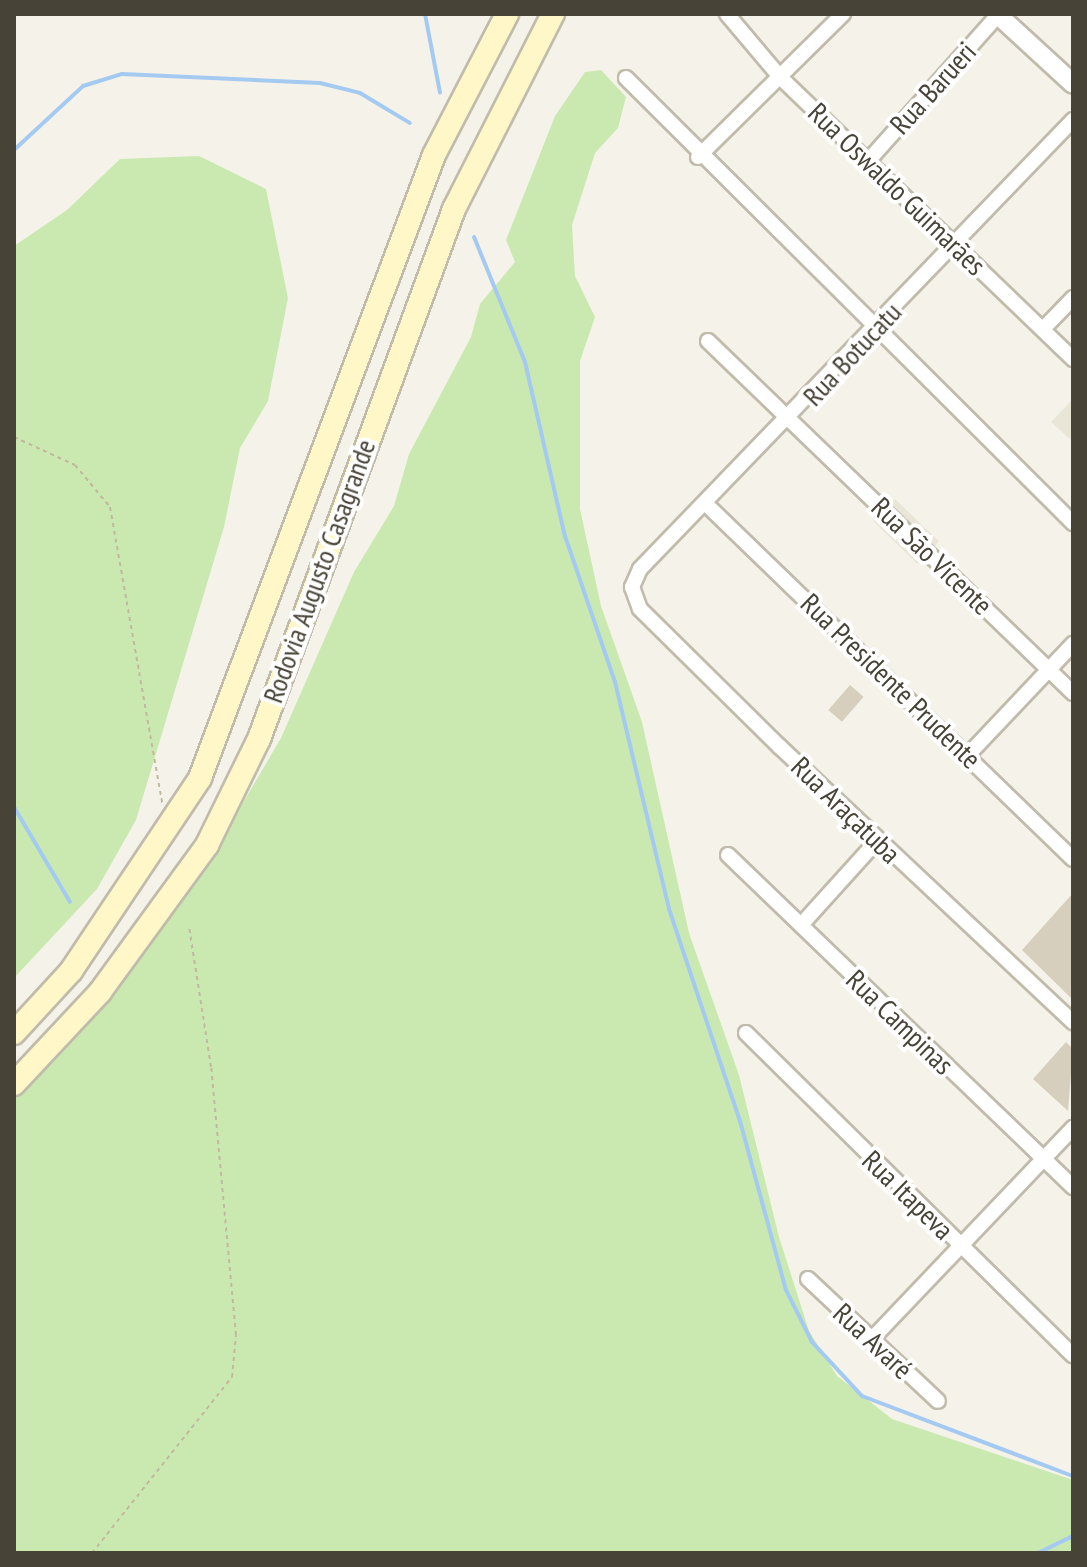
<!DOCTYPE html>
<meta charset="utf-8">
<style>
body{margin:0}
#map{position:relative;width:1087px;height:1567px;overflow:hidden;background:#f5f2e9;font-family:"PT Sans Narrow",sans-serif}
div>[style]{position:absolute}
.residential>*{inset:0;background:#e9e5d7;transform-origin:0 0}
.green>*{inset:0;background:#cae9b1}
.stream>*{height:4px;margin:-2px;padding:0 2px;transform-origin:2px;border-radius:2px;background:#a4caf2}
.building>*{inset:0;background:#d7cfbe;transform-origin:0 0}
.path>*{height:2px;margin-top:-1px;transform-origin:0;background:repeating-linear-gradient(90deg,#c2b99c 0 4px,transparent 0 8px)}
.roads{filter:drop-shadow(2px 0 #c0bbab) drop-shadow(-2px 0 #c0bbab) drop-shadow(0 2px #c0bbab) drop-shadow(0 -2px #c0bbab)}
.minor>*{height:14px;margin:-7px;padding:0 7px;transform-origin:7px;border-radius:7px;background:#fff}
.tertiary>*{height:18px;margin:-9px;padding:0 9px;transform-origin:9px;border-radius:9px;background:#fff}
.secondary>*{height:22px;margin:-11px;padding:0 11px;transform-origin:11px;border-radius:11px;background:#fff7c8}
span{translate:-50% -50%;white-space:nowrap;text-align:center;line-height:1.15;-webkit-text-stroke:8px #fff;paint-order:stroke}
.street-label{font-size:28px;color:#484337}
.frame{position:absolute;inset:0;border:16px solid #484337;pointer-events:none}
</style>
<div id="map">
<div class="residential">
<i style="clip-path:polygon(1073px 399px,1073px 435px,1070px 439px,1051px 422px)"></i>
<i style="left:895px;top:499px;width:61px;height:31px;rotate:44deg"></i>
</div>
<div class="green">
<i style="clip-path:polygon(601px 70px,626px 97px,618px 128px,595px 153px,572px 225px,575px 276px,595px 317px,580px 361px,580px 509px,601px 606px,642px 722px,689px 933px,739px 1075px,779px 1237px,809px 1331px,837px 1376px,892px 1419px,1073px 1480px,1073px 1553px,14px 1553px,14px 1093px,74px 1036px,197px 881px,281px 738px,354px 572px,394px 506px,409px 454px,471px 337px,480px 304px,515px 262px,506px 240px,555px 116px,585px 72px)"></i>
<i style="clip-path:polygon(199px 156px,266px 189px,288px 298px,268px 401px,240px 448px,224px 527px,136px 820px,97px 889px,14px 978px,14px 246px,67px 210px,120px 159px)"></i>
</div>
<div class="stream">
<i style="left:425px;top:14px;width:80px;rotate:79.2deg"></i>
<i style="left:14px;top:150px;width:94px;rotate:-42.8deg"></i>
<i style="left:83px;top:86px;width:41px;rotate:-17.1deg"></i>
<i style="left:122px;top:74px;width:198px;rotate:2.6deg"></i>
<i style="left:320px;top:83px;width:41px;rotate:14deg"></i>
<i style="left:360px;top:93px;width:58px;rotate:31deg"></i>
<i style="left:474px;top:237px;width:135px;rotate:67.8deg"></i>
<i style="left:525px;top:362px;width:179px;rotate:77.1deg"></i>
<i style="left:565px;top:536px;width:154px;rotate:71.1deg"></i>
<i style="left:615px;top:682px;width:233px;rotate:76.6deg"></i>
<i style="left:669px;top:909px;width:224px;rotate:71.5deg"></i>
<i style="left:740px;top:1121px;width:175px;rotate:74.8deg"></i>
<i style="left:786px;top:1290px;width:58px;rotate:63.4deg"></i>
<i style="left:812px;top:1342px;width:74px;rotate:47.2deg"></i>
<i style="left:862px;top:1396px;width:226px;rotate:20.8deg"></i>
<i style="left:14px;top:807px;width:110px;rotate:59.5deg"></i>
<i style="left:1038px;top:1553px;width:39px;rotate:-26deg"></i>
</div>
<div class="building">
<i style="left:850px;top:685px;width:18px;height:33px;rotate:41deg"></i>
<i style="clip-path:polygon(1073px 893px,1073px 1000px,1022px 950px)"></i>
<i style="clip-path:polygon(1066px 1042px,1073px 1049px,1068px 1111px,1033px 1079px)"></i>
</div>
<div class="path">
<i style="left:14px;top:437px;width:67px;rotate:24.7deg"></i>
<i style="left:75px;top:465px;width:55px;rotate:50.2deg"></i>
<i style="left:110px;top:507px;width:301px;rotate:80deg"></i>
<i style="left:92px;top:1553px;width:225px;rotate:-51.5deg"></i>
<i style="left:232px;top:1377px;width:42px;rotate:-84.6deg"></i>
<i style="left:236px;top:1335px;width:269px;rotate:-95.3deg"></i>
<i style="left:211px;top:1067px;width:142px;rotate:-98.9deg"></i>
</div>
<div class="roads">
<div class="minor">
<i style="left:727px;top:14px;width:82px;rotate:49.9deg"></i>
<i style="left:780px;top:77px;width:407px;rotate:43.9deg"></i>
<i style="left:626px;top:78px;width:631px;rotate:44.87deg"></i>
<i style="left:1073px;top:120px;width:624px;rotate:133.96deg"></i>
<i style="left:640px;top:569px;width:20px;rotate:114deg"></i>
<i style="left:632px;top:587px;width:23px;rotate:70deg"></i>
<i style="left:640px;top:609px;width:197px;rotate:44.6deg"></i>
<i style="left:780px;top:747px;width:402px;rotate:43.2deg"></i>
<i style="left:698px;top:157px;width:204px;rotate:-44.6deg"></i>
<i style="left:868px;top:161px;width:195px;rotate:-48.3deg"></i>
<i style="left:1043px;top:329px;width:43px;rotate:-45.9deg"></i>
<i style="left:708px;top:341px;width:507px;rotate:43.96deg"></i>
<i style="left:707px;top:505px;width:509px;rotate:44.05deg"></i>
<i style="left:968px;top:755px;width:153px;rotate:-46.6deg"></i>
<i style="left:728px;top:855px;width:479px;rotate:43.9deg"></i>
<i style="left:801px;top:925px;width:113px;rotate:-47.9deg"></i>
<i style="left:746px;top:1033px;width:459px;rotate:44.6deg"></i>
<i style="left:808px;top:1279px;width:178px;rotate:43.2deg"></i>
<i style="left:871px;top:1340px;width:293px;rotate:-46.4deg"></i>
</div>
<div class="tertiary">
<i style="left:997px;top:14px;width:103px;rotate:42.6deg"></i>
</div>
<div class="secondary">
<i style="left:14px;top:1033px;width:84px;rotate:-47.4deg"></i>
<i style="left:71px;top:971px;width:232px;rotate:-56.2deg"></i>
<i style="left:200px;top:778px;width:665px;rotate:-69.41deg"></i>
<i style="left:434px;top:155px;width:159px;rotate:-62.6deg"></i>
<i style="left:14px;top:1084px;width:126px;rotate:-46.9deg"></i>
<i style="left:100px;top:992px;width:182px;rotate:-53.9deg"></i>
<i style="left:207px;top:845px;width:118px;rotate:-63.9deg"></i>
<i style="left:259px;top:739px;width:565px;rotate:-69.8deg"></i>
<i style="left:454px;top:209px;width:219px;rotate:-63.1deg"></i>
</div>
</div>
<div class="street-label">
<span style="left:933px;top:88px;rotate:-48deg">Rua Barueri</span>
<span style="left:897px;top:189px;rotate:44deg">Rua Oswaldo Guimarães</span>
<span style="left:852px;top:354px;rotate:-47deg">Rua Botucatu</span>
<span style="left:932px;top:556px;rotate:44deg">Rua São Vicente</span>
<span style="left:319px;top:571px;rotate:-70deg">Rodovia Augusto Casagrande</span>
<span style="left:891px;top:681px;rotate:44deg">Rua Presidente Prudente</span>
<span style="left:846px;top:810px;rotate:44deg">Rua Araçatuba</span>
<span style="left:900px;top:1022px;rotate:44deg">Rua Campinas</span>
<span style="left:908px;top:1195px;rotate:44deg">Rua Itapeva</span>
<span style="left:873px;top:1341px;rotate:43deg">Rua Avaré</span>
</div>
<div class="frame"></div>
</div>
